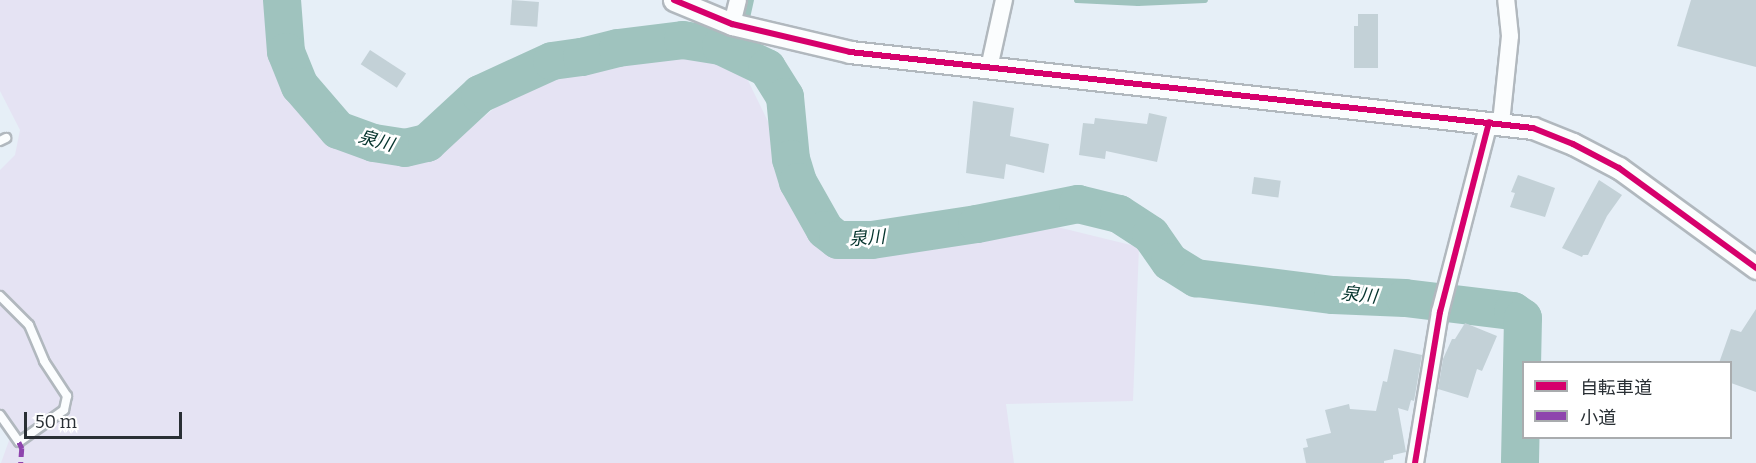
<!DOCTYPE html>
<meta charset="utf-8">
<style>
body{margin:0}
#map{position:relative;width:1756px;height:463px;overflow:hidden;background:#e6eff7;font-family:Bitter,"Noto Sans JP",serif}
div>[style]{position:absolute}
.green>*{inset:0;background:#e5e3f3}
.stream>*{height:6px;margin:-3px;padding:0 3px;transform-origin:3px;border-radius:3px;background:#9fc3be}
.river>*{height:38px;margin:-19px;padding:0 19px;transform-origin:19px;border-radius:19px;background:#9fc3be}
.building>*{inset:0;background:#c3d1d7;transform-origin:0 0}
.roads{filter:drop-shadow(2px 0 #b1b8be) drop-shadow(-2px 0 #b1b8be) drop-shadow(0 2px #b1b8be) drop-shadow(0 -2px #b1b8be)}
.service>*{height:8px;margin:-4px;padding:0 4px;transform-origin:4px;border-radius:4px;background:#fbfdfe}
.minor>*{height:16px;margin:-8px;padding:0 8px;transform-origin:8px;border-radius:8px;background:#fbfdfe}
.tertiary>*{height:21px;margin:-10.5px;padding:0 10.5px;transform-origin:10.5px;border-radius:10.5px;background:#fbfdfe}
.quiet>*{height:4.5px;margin-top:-2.25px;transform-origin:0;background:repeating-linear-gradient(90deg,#8e44ad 0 9px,transparent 0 13.5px)}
.cycleway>*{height:6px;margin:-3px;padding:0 3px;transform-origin:3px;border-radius:3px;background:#d6006c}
span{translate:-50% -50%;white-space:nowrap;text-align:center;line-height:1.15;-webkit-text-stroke:5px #fff;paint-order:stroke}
.water-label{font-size:18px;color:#05342d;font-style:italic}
.legend{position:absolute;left:1522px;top:361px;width:210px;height:78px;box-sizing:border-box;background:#fff;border:2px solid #a9acae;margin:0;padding:8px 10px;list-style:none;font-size:18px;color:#292f34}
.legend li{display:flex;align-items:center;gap:12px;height:30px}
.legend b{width:30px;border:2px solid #a9acae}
.scale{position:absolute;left:24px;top:412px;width:158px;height:27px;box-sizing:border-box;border:3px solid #292f34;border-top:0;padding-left:8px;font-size:18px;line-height:21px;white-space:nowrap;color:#292f34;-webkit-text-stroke:4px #fff;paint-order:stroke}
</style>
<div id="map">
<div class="green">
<i style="clip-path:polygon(0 0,278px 0,286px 77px,333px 139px,415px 158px,452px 143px,552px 61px,666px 36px,734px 52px,828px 244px,917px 239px,1045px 224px,1139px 247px,1133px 401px,1006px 404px,1014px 463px,1px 463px,12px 432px,0 408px,0 170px,15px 155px,20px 130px,0 91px)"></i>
</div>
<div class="stream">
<i style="left:1077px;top:0;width:61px;rotate:2.8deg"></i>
<i style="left:1138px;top:3px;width:67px;rotate:-2.6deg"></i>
<i style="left:739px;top:54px;width:55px;rotate:-77.5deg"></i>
</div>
<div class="river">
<i style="left:282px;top:0;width:52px;rotate:85.6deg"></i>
<i style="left:286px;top:52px;width:37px;rotate:68deg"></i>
<i style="left:300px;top:86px;width:58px;rotate:49.2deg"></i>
<i style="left:338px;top:130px;width:38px;rotate:20deg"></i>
<i style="left:374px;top:143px;width:31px;rotate:9deg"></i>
<i style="left:405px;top:148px;width:23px;rotate:-13deg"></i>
<i style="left:427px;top:143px;width:72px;rotate:-42.8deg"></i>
<i style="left:480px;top:94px;width:79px;rotate:-24.6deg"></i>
<i style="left:552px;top:61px;width:30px;rotate:-8deg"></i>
<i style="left:582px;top:57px;width:37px;rotate:-14deg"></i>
<i style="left:618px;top:48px;width:65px;rotate:-7deg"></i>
<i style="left:683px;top:40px;width:38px;rotate:9deg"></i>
<i style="left:721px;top:46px;width:51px;rotate:25.6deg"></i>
<i style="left:767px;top:68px;width:34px;rotate:58deg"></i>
<i style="left:785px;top:97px;width:62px;rotate:84.5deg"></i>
<i style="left:791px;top:159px;width:24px;rotate:73deg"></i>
<i style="left:798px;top:182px;width:55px;rotate:60.6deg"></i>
<i style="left:825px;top:230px;width:16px;rotate:38deg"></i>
<i style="left:838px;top:240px;width:34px"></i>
<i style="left:872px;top:240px;width:106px;rotate:-8.7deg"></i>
<i style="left:977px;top:224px;width:103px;rotate:-11.2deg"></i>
<i style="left:1078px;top:204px;width:42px;rotate:13.7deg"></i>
<i style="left:1119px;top:214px;width:38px;rotate:33deg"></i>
<i style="left:1151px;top:235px;width:33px;rotate:55deg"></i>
<i style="left:1170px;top:262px;width:31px;rotate:32deg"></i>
<i style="left:1196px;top:278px;width:138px;rotate:7.1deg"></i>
<i style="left:1333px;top:295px;width:72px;rotate:2.4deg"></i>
<i style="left:1405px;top:298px;width:109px;rotate:6.9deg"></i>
<i style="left:1513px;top:311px;width:12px;rotate:35deg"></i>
<i style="left:1523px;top:318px;width:145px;rotate:91.2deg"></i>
</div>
<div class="building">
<i style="left:512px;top:0;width:27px;height:25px;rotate:4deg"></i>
<i style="clip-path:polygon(1691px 0,1756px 0,1756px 67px,1677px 46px)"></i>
<i style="clip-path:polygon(1358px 14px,1378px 14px,1378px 68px,1354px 68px,1354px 26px,1358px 26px)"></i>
<i style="left:370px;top:50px;width:43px;height:17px;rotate:33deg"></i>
<i style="clip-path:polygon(973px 101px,1014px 108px,1010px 136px,1049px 144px,1044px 173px,1006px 164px,1004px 179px,966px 173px)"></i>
<i style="clip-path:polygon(1149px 113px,1167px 117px,1157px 162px,1106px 151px,1105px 159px,1079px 155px,1083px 123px,1094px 124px,1095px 118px,1147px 124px)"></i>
<i style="clip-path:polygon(1518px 175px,1555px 188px,1545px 217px,1510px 207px,1515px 193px,1511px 192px)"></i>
<i style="left:1254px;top:177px;width:27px;height:17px;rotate:8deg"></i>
<i style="clip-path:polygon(1599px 180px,1622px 195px,1607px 216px,1588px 255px,1583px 255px,1582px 257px,1562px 248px)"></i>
<i style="clip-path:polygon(1756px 309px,1756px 392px,1731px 383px,1731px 363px,1719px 363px,1731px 329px,1741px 332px)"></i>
<i style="clip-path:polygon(1465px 323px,1497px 336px,1482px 371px,1477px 369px,1468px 398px,1438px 389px,1443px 359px,1452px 339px,1455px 339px)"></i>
<i style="clip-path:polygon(1394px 349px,1422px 355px,1414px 401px,1411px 400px,1408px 411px,1398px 408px,1406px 452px,1393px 455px,1393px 459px,1384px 461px,1384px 463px,1306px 463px,1303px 448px,1308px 447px,1306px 439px,1331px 433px,1325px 410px,1349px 404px,1350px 409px,1376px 411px,1383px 381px,1387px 382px)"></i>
</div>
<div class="roads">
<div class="service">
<i style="left:0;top:141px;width:7px;rotate:-27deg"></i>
<i style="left:0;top:296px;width:41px;rotate:45deg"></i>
<i style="left:29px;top:325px;width:39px;rotate:67deg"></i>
<i style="left:44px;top:361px;width:42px;rotate:56.7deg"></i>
<i style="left:67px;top:396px;width:14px;rotate:102deg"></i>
<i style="left:64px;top:410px;width:55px;rotate:144.6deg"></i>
<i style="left:19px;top:442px;width:33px;rotate:-125deg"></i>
</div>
<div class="minor">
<i style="left:732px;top:24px;width:25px;rotate:-76deg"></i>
<i style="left:989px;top:68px;width:70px;rotate:-77.6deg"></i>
<i style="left:1501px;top:123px;width:87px;rotate:-84.1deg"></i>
<i style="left:1510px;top:36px;width:36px;rotate:-96deg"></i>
<i style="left:1415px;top:463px;width:153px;rotate:-80.6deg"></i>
<i style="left:1440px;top:312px;width:196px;rotate:-75.5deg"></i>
</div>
<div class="tertiary">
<i style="left:674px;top:0;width:63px;rotate:22.5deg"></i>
<i style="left:732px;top:24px;width:121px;rotate:13.3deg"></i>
<i style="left:850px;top:52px;width:687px;rotate:6.35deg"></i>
<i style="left:1533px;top:128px;width:43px;rotate:21.8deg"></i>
<i style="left:1573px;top:144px;width:52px;rotate:27.6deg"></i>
<i style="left:1619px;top:168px;width:170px;rotate:36.1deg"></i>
</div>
</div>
<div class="quiet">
<i style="left:19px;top:442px;width:7px;rotate:63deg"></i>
<i style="left:22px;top:448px;width:15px;rotate:94deg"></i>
</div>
<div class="cycleway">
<i style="left:674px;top:0;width:63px;rotate:22.5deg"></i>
<i style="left:732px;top:24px;width:121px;rotate:13.3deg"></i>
<i style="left:850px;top:52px;width:687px;rotate:6.35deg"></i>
<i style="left:1533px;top:128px;width:43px;rotate:21.8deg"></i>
<i style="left:1573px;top:144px;width:52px;rotate:27.6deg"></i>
<i style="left:1619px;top:168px;width:170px;rotate:36.1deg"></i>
<i style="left:1415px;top:463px;width:153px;rotate:-80.6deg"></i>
<i style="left:1440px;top:312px;width:196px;rotate:-75.5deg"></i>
</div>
<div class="water-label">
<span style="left:376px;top:141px;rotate:15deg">泉川</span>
<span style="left:867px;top:238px;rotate:-4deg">泉川</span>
<span style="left:1359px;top:295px;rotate:6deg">泉川</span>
</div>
<ul class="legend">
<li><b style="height:8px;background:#d6006c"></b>自転車道</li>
<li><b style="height:8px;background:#8e44ad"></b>小道</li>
</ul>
<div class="scale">50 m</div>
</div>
